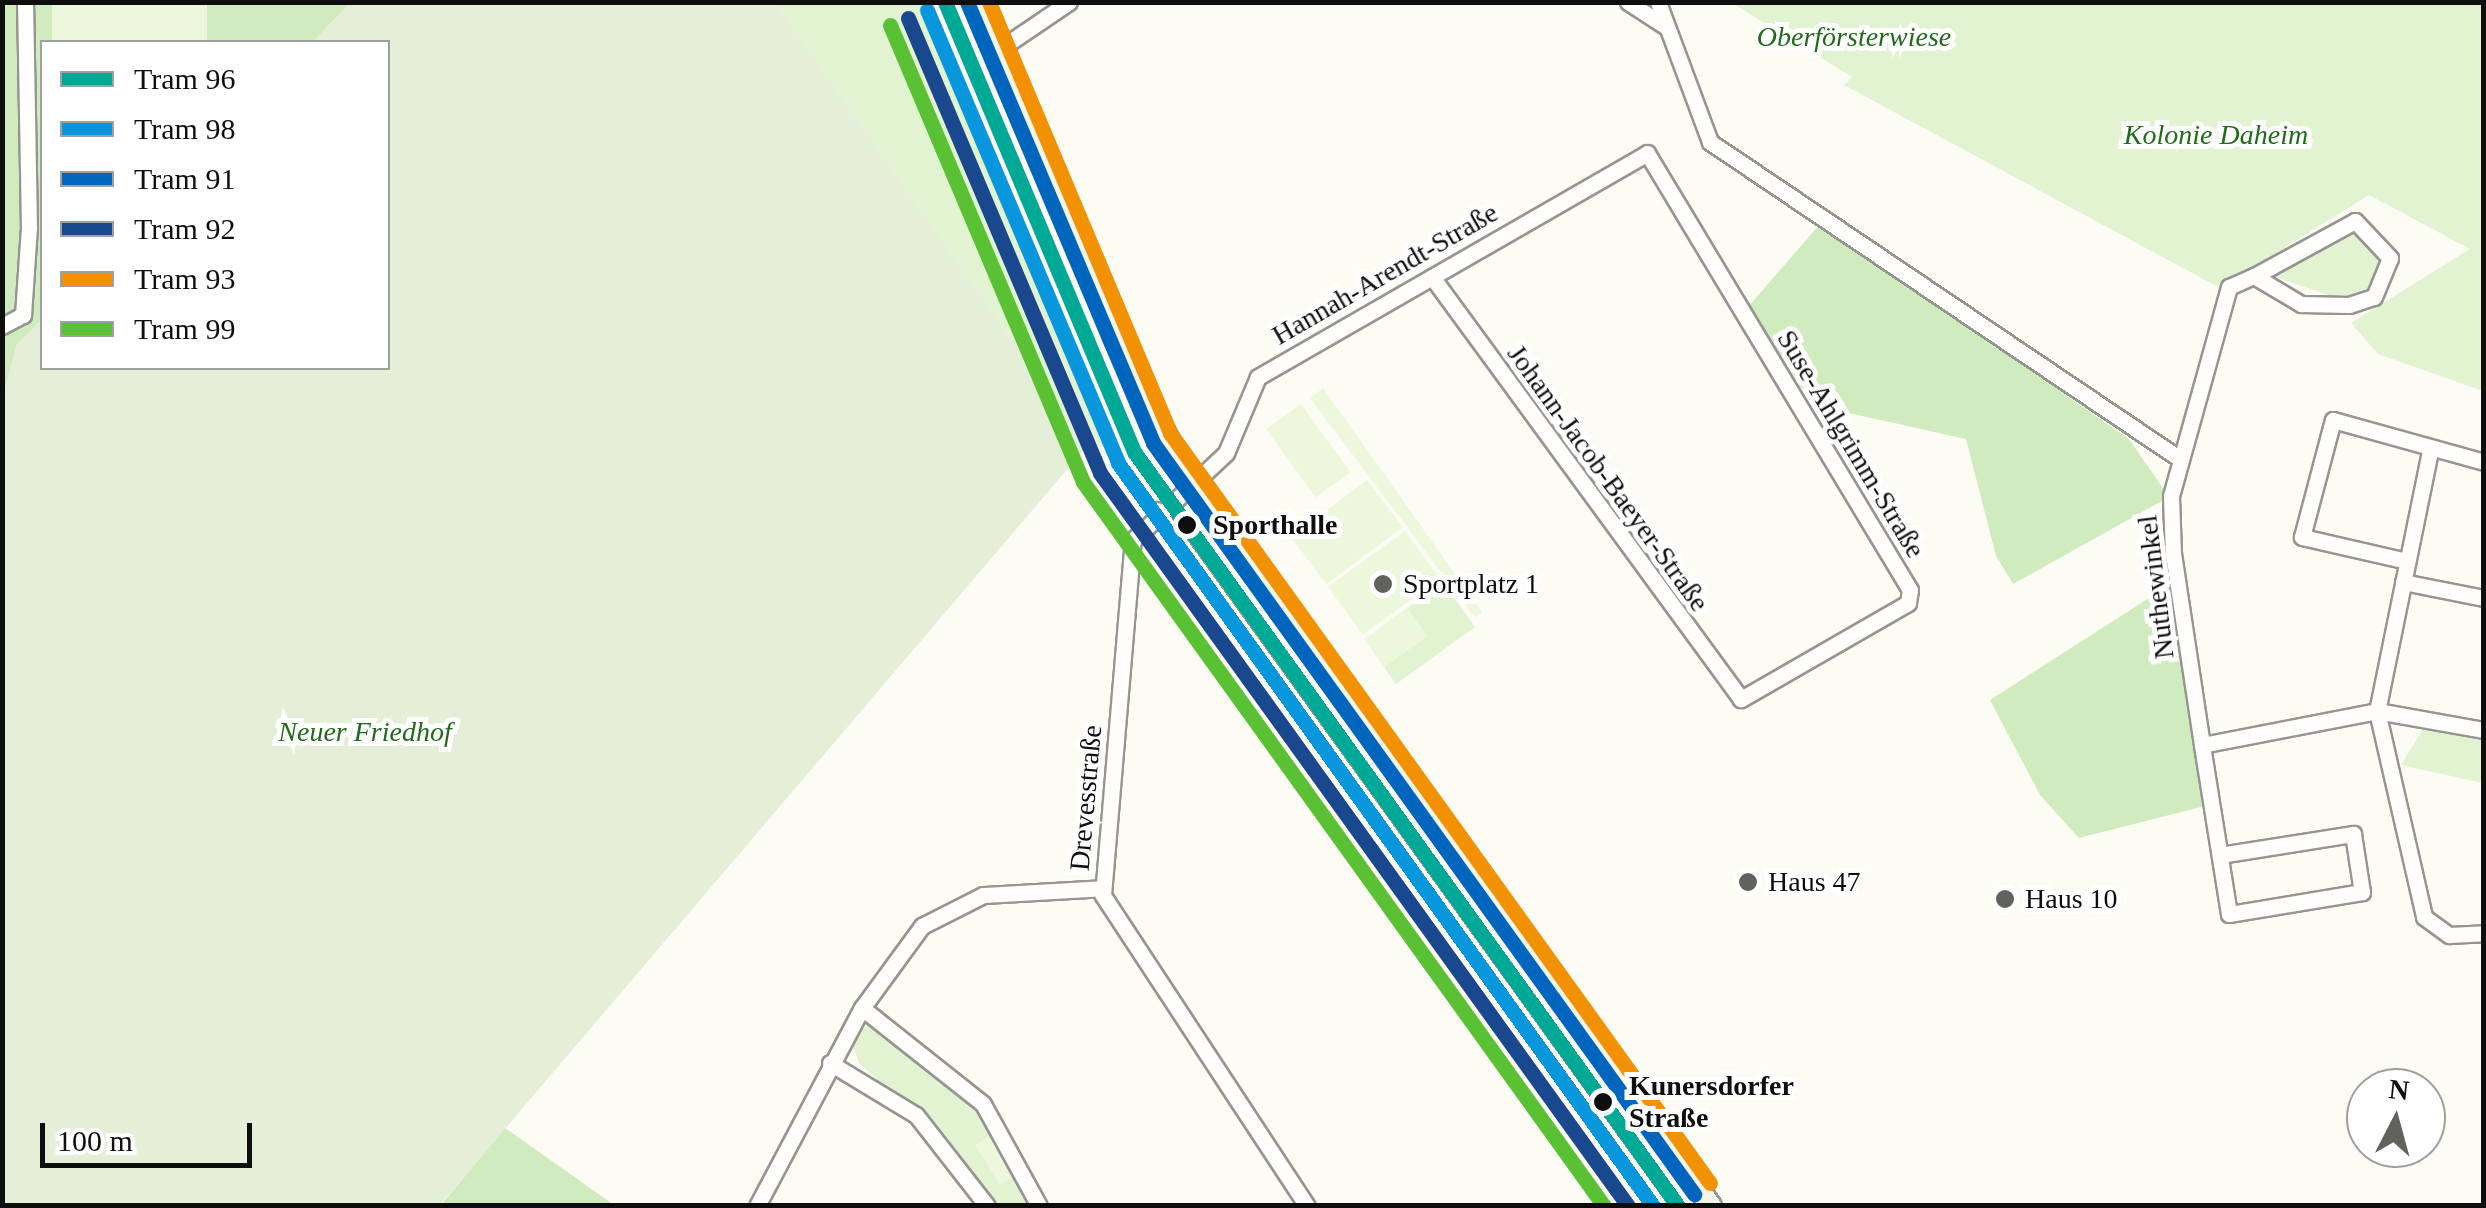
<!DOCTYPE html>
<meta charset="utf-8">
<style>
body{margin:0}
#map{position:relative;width:2486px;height:1208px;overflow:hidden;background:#fcfbf4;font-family:Georgia,serif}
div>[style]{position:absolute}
.green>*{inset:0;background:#e2f3d2}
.forest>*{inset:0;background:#d0ecbf}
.cemetery>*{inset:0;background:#e5eed6}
.pitch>*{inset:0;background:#ecf7dc;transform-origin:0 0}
.roads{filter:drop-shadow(2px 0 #959592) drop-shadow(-2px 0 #959592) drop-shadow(0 2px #959592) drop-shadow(0 -2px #959592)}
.street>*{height:15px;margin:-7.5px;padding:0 7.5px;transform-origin:7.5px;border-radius:7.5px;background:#fffefd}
.secondary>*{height:20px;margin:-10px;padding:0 10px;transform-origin:10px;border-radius:10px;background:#f5f5ea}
.tram>*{height:2.5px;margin:-1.25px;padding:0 1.25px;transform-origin:1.25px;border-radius:1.25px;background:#d9c5c3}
.tram-1>*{height:15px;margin:-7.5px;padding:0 7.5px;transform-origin:7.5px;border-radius:7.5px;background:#00a995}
.tram-2>*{height:15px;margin:-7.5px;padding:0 7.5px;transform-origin:7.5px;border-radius:7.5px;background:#0896dd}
.tram-3>*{height:15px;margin:-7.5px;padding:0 7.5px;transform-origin:7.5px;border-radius:7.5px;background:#0065bd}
.tram-4>*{height:15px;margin:-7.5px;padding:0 7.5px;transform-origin:7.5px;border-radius:7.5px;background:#19488e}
.tram-5>*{height:15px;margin:-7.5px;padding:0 7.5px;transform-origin:7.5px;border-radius:7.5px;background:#f29101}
.tram-6>*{height:15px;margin:-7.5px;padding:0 7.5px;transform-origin:7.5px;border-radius:7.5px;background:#59c133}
.dots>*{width:28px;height:28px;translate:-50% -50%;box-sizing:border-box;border:5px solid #fff;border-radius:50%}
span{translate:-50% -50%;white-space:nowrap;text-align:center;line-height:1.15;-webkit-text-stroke:10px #fff;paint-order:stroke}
.park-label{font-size:28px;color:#206b19;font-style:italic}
.street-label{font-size:28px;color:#0e0e0e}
.stop-label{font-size:28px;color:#0e0e0e;font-weight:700}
.left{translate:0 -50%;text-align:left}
.poi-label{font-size:28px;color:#0e0e0e}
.frame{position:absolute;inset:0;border:5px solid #0e0e0e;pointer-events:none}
.legend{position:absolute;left:40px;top:40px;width:350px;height:330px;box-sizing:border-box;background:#fff;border:2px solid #9f9f9f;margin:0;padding:12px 18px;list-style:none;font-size:30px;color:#0e0e0e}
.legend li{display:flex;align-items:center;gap:20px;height:50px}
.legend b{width:50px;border:2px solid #9f9f9f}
.north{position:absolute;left:2346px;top:1068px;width:100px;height:100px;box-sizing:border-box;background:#fff;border:2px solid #9f9f9f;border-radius:50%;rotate:6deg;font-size:28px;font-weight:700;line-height:40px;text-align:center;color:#0e0e0e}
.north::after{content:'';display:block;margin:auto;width:35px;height:45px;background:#61615e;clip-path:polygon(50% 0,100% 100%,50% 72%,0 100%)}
.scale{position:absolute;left:40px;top:1123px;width:212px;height:45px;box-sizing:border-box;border:5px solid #0e0e0e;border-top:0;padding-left:12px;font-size:30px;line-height:35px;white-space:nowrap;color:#0e0e0e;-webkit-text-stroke:8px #fff;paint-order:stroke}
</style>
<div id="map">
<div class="green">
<i style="clip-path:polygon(777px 3px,926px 3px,1105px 447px,1087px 446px)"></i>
<i style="clip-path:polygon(1732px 3px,2483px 3px,2483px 391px,2378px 354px,2351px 323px,2470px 249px,2369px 195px,2220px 288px,1844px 85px,1852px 77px)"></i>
<i style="clip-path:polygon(2351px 231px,2383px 256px,2370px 291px,2343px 300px,2272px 276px)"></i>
<i style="clip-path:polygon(1443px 583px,1475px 627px,1396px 684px,1384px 667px,1427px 636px,1407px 608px)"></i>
<i style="clip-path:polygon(2423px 729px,2483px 741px,2483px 783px,2401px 765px)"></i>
<i style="clip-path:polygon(871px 1022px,981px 1110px,1031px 1205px,995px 1205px,955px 1148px,859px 1063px,851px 1040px)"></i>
</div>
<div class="forest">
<i style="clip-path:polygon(3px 3px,350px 3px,313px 42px,42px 42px,42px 320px,17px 344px,3px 398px)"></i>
<i style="clip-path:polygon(1820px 224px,2129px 439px,2169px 497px,2013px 584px,1996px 556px,1966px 439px,1813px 405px,1748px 307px)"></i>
<i style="clip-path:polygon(2174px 582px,2209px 805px,2079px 838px,2040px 795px,1990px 700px)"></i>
<i style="clip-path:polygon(505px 1128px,614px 1205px,440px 1206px)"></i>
</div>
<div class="cemetery">
<i style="clip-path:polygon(350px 3px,777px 3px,1087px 446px,440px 1205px,3px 1205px,2px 398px,17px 344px,42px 320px,42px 368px,388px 368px,388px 42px,313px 42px)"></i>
</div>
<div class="pitch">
<i style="left:52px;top:2px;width:155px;height:40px"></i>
<i style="clip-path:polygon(1323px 388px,1482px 612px,1475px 617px,1310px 398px)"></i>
<i style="left:1301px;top:404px;width:84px;height:43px;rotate:54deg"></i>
<i style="left:1367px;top:480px;width:59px;height:95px;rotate:53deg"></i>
<i style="left:1405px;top:531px;width:59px;height:95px;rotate:54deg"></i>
<i style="left:1407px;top:608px;width:34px;height:53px;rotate:54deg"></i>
<i style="left:991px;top:1135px;width:47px;height:19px;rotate:58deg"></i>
</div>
<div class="roads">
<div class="street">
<i style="left:1628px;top:2px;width:44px;rotate:33deg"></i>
<i style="left:1658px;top:2px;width:149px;rotate:69.6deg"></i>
<i style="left:1710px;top:142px;width:563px;rotate:34deg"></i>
<i style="left:1001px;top:48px;width:82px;rotate:-34.1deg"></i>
<i style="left:2px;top:326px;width:24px;rotate:-28deg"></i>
<i style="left:23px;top:315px;width:87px;rotate:-86.1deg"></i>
<i style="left:29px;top:228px;width:226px;rotate:-91deg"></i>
<i style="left:2430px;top:451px;width:265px;rotate:101.5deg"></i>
<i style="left:2377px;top:711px;width:211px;rotate:77.1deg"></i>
<i style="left:2424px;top:917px;width:31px;rotate:36deg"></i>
<i style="left:2449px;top:935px;width:35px;rotate:-3deg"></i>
<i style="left:1156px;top:510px;width:859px;rotate:54.14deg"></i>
<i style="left:2407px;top:561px;width:108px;rotate:-167.1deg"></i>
<i style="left:2302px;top:537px;width:121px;rotate:-75.2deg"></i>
<i style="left:2333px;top:420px;width:157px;rotate:15.5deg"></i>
<i style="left:2403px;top:582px;width:83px;rotate:11.2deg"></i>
<i style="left:2202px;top:745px;width:178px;rotate:-11deg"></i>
<i style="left:2377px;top:711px;width:109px;rotate:10.1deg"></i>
<i style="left:2220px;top:855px;width:135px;rotate:-9deg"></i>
<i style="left:2353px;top:834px;width:59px;rotate:81.2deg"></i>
<i style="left:2362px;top:892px;width:135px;rotate:170.6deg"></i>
<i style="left:2229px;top:914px;width:171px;rotate:-99.1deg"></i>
<i style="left:2202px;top:745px;width:193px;rotate:-98.6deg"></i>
<i style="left:2173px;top:554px;width:58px;rotate:-92deg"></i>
<i style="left:2171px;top:496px;width:217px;rotate:-74.5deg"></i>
<i style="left:2229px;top:287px;width:27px;rotate:-24deg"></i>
<i style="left:2254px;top:276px;width:55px;rotate:30.8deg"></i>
<i style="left:2301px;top:304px;width:48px;rotate:1.2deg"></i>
<i style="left:2349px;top:305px;width:26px;rotate:-18deg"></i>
<i style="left:2374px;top:297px;width:42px;rotate:-67.7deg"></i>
<i style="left:2390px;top:258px;width:51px;rotate:-133.4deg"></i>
<i style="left:2355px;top:221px;width:115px;rotate:151.4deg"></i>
<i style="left:862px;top:1008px;width:154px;rotate:38.4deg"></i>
<i style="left:983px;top:1104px;width:116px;rotate:61.2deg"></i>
<i style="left:830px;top:1063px;width:100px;rotate:31.2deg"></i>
<i style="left:916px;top:1115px;width:115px;rotate:52deg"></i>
<i style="left:757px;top:1206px;width:224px;rotate:-62.1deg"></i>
<i style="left:862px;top:1008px;width:102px;rotate:-53.8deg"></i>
<i style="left:922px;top:926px;width:68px;rotate:-26.9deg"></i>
<i style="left:983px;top:895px;width:120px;rotate:-3.3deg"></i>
<i style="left:1307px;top:1206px;width:372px;rotate:-123.3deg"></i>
<i style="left:1103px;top:895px;width:356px;rotate:-85.2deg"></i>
<i style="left:1133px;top:540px;width:127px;rotate:-43.1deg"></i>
<i style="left:1226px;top:453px;width:82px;rotate:-67.2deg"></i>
<i style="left:1258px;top:377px;width:449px;rotate:-29.9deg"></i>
<i style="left:1647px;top:153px;width:510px;rotate:58.96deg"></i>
<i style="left:1910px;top:590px;width:13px;rotate:99deg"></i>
<i style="left:1908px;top:603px;width:193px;rotate:150.1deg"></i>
<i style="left:1741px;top:699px;width:523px;rotate:-126.21deg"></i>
</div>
<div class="secondary">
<i style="left:979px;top:2px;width:368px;rotate:68deg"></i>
<i style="left:1117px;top:343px;width:123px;rotate:61.8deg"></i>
<i style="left:1175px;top:451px;width:926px;rotate:54.63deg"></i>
</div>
</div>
<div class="tram">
<i style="left:1268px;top:630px;width:51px;rotate:60.4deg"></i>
</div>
<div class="tram-1">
<i style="left:945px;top:2px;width:489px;rotate:67.2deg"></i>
<i style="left:1135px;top:453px;width:928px;rotate:54.2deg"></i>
</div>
<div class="tram-2">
<i style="left:927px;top:10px;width:492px;rotate:67.1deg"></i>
<i style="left:1118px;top:463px;width:916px;rotate:54.24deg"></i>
</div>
<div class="tram-3">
<i style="left:967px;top:2px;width:479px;rotate:67.1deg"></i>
<i style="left:1153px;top:443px;width:926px;rotate:54.23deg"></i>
</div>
<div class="tram-4">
<i style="left:908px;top:18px;width:494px;rotate:67.1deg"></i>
<i style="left:1100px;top:473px;width:903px;rotate:54.23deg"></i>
</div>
<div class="tram-5">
<i style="left:989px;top:2px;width:467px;rotate:67.2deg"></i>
<i style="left:1170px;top:433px;width:924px;rotate:54.25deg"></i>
</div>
<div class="tram-6">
<i style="left:890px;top:25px;width:496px;rotate:67.1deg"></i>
<i style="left:1083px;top:482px;width:892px;rotate:54.26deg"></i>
</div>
<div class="dots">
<i style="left:1187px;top:525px;background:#0e0e0e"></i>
<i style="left:1383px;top:584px;background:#61615e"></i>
<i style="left:1748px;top:882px;background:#61615e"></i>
<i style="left:2005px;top:899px;background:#61615e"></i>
<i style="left:1603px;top:1102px;background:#0e0e0e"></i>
</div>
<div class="park-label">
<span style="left:1854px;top:37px">Oberförsterwiese</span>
<span style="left:2216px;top:135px">Kolonie Daheim</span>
<span style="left:365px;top:732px">Neuer Friedhof</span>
</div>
<div class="street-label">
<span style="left:1385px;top:274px;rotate:-30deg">Hannah-Arendt-Straße</span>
<span style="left:1851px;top:444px;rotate:59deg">Suse-Ahlgrimm-Straße</span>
<span style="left:1608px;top:478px;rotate:54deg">Johann-Jacob-Baeyer-Straße</span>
<span style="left:2156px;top:587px;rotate:-97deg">Nuthewinkel</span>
<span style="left:1086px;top:798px;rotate:-85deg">Drevesstraße</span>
</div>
<div class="stop-label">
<span class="left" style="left:1213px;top:525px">Sporthalle</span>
<span class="left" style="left:1629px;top:1102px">Kunersdorfer<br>Straße</span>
</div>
<div class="poi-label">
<span class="left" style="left:1403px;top:584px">Sportplatz 1</span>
<span class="left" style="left:1768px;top:882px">Haus 47</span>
<span class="left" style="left:2025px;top:899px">Haus 10</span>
</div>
<div class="frame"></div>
<ul class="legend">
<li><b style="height:12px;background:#00a995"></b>Tram 96</li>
<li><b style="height:12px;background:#0896dd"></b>Tram 98</li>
<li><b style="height:12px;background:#0065bd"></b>Tram 91</li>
<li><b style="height:12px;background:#19488e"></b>Tram 92</li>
<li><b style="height:12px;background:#f29101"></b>Tram 93</li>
<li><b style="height:12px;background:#59c133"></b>Tram 99</li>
</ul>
<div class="north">N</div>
<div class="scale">100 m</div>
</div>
